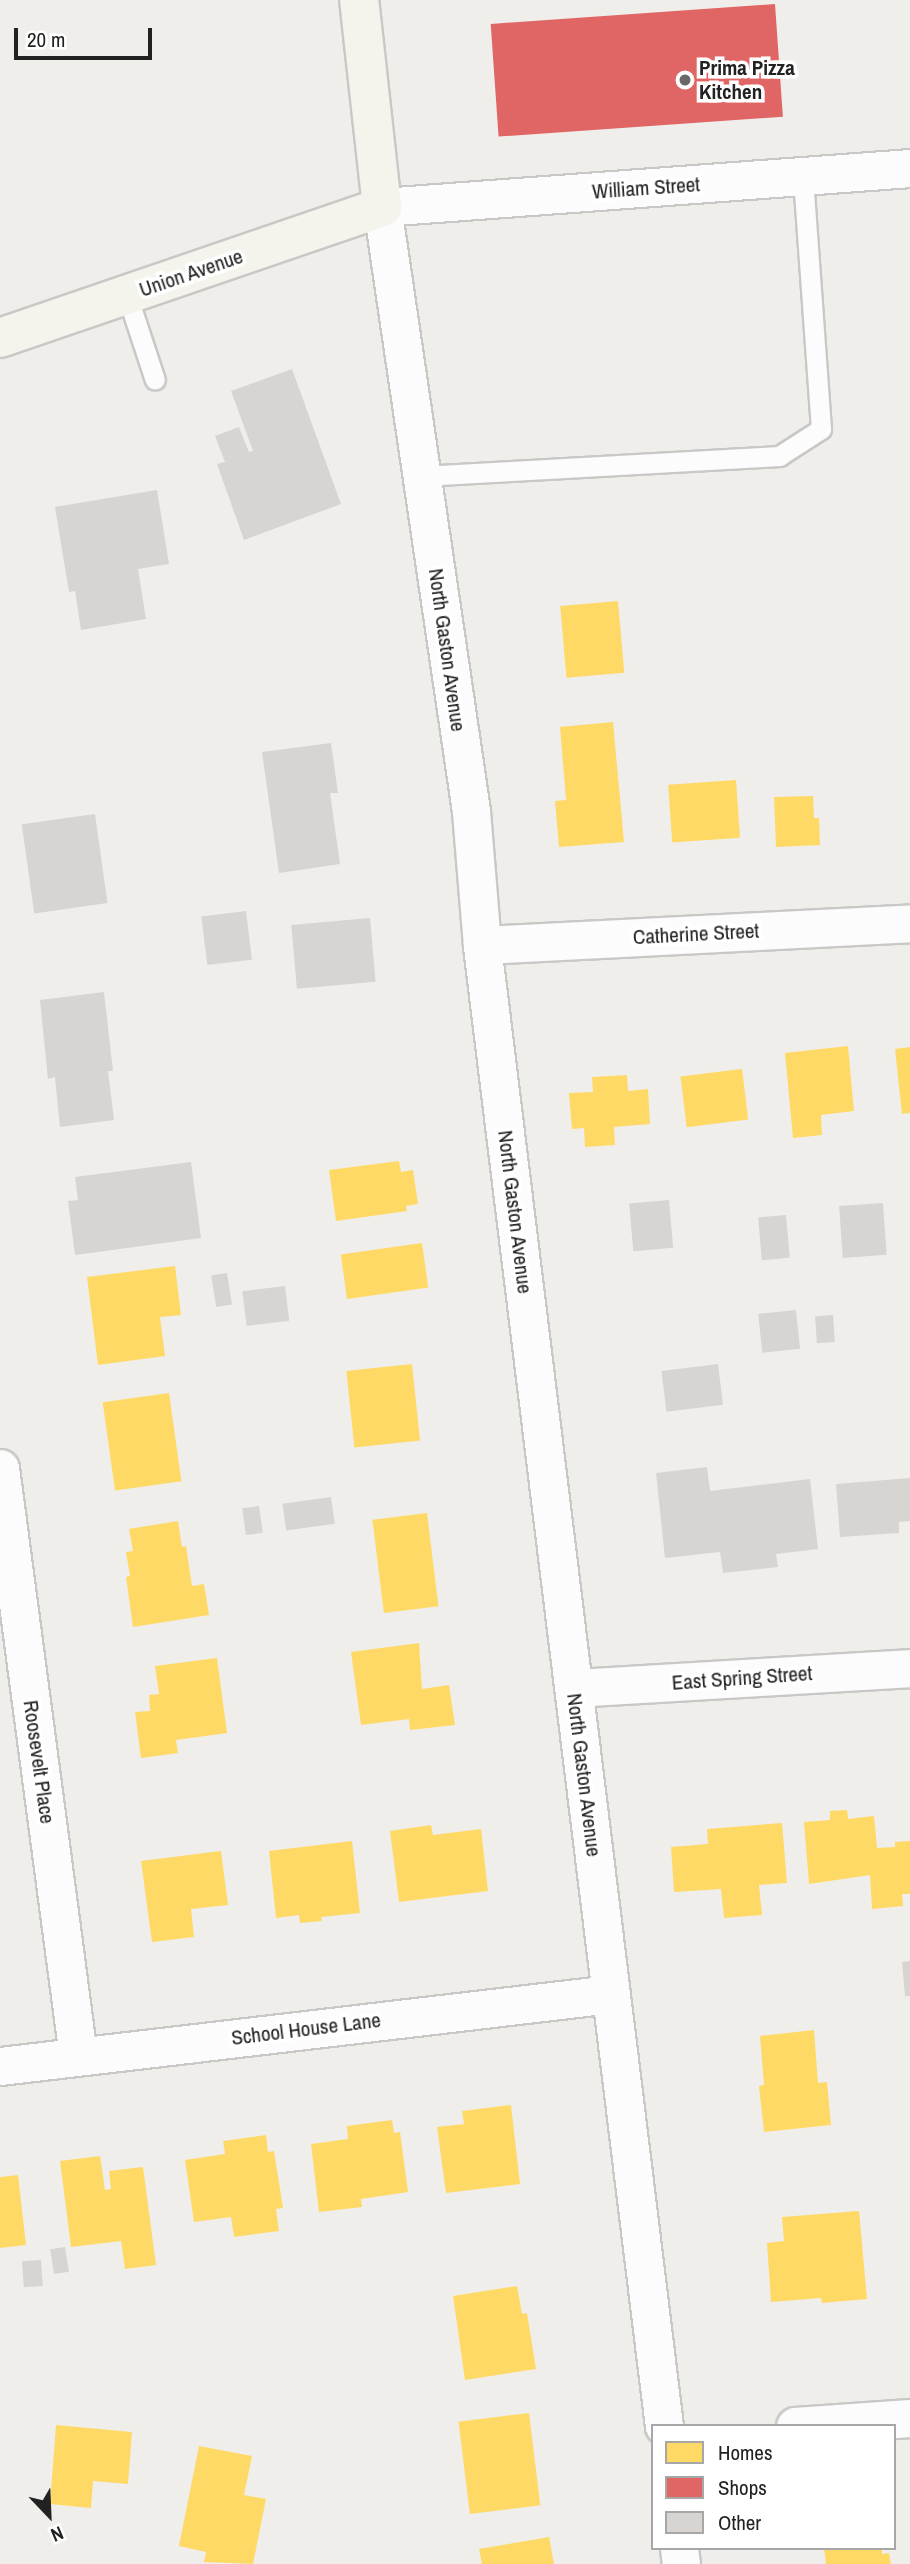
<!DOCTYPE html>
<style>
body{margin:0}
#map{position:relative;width:910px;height:2564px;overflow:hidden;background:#f0eeeb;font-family:"Archivo Narrow",sans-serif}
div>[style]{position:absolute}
.homes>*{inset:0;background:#ffd966;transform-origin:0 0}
.shops>*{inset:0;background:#e06666;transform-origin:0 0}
.building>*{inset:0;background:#d7d4d2;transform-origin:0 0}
.roads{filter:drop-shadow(2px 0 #c9c8c7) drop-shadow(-2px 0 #c9c8c7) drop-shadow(0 2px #c9c8c7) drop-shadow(0 -2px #c9c8c7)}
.lane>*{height:19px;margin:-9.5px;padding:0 9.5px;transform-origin:9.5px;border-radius:9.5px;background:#fdfcfc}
.street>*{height:37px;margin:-18.5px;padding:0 18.5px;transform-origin:18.5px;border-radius:18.5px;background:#fdfcfc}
.secondary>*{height:38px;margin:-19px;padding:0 19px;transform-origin:19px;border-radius:19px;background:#f4f4ed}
.dots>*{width:19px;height:19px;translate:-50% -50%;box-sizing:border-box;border:4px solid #fff;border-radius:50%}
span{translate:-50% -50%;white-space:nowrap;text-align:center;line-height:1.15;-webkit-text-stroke:7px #fff;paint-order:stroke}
.poi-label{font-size:21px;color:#222;font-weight:700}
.left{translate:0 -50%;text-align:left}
.street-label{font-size:21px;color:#222}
.legend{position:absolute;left:651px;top:2424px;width:245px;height:126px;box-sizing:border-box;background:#fff;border:2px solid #a7a7a7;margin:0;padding:9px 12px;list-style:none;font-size:21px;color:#222}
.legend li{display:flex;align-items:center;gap:14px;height:35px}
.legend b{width:35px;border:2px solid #a7a7a7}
.north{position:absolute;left:14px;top:2480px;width:70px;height:70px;-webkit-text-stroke:5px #fff;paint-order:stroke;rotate:157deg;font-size:19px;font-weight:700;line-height:28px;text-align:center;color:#222}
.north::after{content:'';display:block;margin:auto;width:24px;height:32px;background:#222;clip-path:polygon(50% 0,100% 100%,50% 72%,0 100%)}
.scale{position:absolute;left:14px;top:28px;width:138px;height:32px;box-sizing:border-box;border:4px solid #222;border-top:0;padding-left:9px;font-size:21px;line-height:24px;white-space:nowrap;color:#222;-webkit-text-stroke:5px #fff;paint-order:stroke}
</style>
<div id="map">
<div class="homes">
<i style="left:618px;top:601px;width:72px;height:58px;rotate:85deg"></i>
<i style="clip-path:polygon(613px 722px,624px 842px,559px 847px,555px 801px,566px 800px,560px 727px)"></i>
<i style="left:736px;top:780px;width:58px;height:68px;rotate:86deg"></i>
<i style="clip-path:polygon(813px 796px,814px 818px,819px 818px,820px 845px,776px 847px,774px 797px)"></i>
<i style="clip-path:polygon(848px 1046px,854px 1111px,821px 1115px,822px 1135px,793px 1138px,785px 1053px)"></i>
<i style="clip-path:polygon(910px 1047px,910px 1113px,902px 1114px,895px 1049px)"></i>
<i style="left:742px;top:1069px;width:51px;height:62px;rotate:83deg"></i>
<i style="clip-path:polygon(627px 1075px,628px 1091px,648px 1089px,650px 1124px,614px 1127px,615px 1145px,585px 1147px,584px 1128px,572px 1129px,569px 1093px,593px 1092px,592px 1077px)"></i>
<i style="clip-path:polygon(399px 1161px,401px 1172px,413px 1170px,418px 1204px,406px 1206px,407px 1211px,336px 1221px,329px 1170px)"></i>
<i style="left:422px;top:1243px;width:45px;height:82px;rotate:82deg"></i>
<i style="clip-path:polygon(175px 1266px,181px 1315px,160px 1317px,165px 1356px,98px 1365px,87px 1277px)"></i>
<i style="left:412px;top:1364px;width:77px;height:66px;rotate:84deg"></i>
<i style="left:169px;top:1393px;width:89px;height:67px;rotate:82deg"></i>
<i style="left:427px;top:1513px;width:94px;height:55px;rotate:83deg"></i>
<i style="clip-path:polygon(178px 1521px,182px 1547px,186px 1546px,192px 1586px,204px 1584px,209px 1615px,133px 1627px,126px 1577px,130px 1576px,126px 1552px,133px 1551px,129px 1529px)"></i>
<i style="clip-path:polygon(419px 1643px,422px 1689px,449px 1685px,455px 1725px,410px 1730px,409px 1719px,361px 1725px,351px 1652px)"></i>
<i style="clip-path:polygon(217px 1658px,227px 1733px,176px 1740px,178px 1753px,141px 1758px,135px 1712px,150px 1711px,149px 1695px,159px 1694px,155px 1666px)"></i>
<i style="clip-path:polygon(847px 1810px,848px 1819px,874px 1816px,877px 1848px,895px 1847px,895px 1842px,910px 1841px,910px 1894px,902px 1894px,903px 1906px,872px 1909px,870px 1875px,809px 1884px,804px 1822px,830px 1820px,830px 1811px)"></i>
<i style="clip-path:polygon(782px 1823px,787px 1883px,759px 1885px,762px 1915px,724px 1918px,721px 1889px,674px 1892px,671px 1847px,708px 1844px,707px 1829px)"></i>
<i style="clip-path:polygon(431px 1825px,433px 1835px,481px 1829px,488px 1891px,399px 1902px,390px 1831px)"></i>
<i style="clip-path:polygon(352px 1841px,360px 1913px,321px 1917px,322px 1921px,300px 1923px,299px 1915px,276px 1918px,269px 1851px)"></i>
<i style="clip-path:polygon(221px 1851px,228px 1905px,191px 1909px,194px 1937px,152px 1942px,141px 1861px)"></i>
<i style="clip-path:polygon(814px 2030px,818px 2083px,827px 2082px,831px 2125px,764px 2132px,759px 2086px,764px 2085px,760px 2036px)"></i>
<i style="clip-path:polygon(511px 2105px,520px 2184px,446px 2193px,437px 2127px,464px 2124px,462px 2111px)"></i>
<i style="clip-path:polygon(392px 2120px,394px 2133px,400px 2132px,408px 2192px,361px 2199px,362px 2207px,319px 2212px,311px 2144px,348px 2139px,347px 2126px)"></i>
<i style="clip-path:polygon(266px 2135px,268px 2152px,274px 2151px,283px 2208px,276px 2209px,279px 2231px,234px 2237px,231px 2217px,194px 2222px,185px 2160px,225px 2154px,223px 2141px)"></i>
<i style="clip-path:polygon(100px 2156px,105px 2190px,111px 2189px,109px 2171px,143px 2167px,156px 2265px,125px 2269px,121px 2241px,71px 2247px,60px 2161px)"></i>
<i style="clip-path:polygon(18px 2175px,26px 2245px,0 2248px,0 2177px)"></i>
<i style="clip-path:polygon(859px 2211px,867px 2299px,822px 2303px,821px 2298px,771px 2302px,767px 2243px,784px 2241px,782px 2217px)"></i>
<i style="clip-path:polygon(517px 2286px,522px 2314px,527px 2313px,536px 2369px,465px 2380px,453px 2296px)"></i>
<i style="left:529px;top:2413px;width:93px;height:71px;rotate:83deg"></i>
<i style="clip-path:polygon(56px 2425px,132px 2432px,128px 2484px,93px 2481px,91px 2508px,50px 2504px)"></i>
<i style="clip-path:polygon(199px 2446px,252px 2456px,244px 2495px,266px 2499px,253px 2564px,204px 2562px,206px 2552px,179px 2546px)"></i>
<i style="clip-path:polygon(549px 2537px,554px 2564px,482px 2564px,479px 2549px)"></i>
<i style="clip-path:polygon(824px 2548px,882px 2548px,882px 2554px,889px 2553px,891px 2564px,826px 2564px)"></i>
</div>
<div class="shops">
<i style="left:775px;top:4px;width:113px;height:285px;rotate:86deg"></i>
</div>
<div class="building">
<i style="clip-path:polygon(292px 369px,341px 504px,244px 540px,217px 464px,225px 462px,215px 436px,239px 427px,249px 452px,253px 451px,231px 391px)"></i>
<i style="clip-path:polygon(157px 490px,169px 564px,138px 569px,146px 619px,81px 630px,75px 591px,69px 592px,55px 507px)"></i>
<i style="clip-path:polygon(331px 743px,338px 793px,330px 793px,340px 864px,279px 873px,262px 752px)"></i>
<i style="left:95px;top:814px;width:90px;height:74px;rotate:82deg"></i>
<i style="left:246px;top:911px;width:49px;height:45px;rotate:83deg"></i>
<i style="left:370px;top:918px;width:64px;height:79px;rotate:85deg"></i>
<i style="clip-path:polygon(104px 992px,113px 1071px,108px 1071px,114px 1120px,60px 1127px,55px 1077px,48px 1079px,40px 1000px)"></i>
<i style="clip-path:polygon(191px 1162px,201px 1238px,75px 1255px,68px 1201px,78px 1200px,75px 1177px)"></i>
<i style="left:669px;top:1200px;width:48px;height:40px;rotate:85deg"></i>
<i style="left:883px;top:1203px;width:52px;height:44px;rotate:86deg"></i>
<i style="left:786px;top:1215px;width:43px;height:28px;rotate:85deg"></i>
<i style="left:227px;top:1273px;width:32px;height:16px;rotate:81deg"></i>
<i style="left:285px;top:1286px;width:35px;height:43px;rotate:83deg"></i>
<i style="left:796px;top:1310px;width:39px;height:38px;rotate:84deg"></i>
<i style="left:833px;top:1315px;width:27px;height:18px;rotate:86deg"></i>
<i style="left:718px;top:1364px;width:41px;height:57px;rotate:83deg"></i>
<i style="clip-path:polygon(707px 1467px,710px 1491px,810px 1479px,818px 1549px,776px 1554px,778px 1567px,723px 1573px,720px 1552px,665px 1558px,656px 1473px)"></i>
<i style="clip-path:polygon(910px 1478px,910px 1521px,899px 1522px,899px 1533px,840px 1537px,836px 1484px)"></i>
<i style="left:331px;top:1497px;width:27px;height:49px;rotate:82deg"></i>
<i style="left:259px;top:1506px;width:27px;height:17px;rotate:82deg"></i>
<i style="clip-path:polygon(910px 1961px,910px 1996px,905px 1996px,902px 1962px)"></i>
<i style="left:65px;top:2247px;width:25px;height:15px;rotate:81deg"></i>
<i style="left:41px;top:2260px;width:26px;height:19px;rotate:86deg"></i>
</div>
<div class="roads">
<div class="lane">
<i style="left:127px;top:295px;width:89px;rotate:71.8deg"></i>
<i style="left:422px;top:476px;width:358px;rotate:-3.2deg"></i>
<i style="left:779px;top:456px;width:50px;rotate:-32.7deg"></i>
<i style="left:821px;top:429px;width:254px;rotate:-94.1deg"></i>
</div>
<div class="street">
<i style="left:482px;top:945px;width:429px;rotate:-2.9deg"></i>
<i style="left:0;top:1468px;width:593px;rotate:82.44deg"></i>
<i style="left:574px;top:1688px;width:337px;rotate:-3.4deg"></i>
<i style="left:0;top:2066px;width:615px;rotate:-6.72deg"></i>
<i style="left:664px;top:2426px;width:1492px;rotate:-97.01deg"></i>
<i style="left:482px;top:945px;width:134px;rotate:-94.7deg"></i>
<i style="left:471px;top:811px;width:611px;rotate:-98.38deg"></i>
<i style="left:382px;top:207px;width:529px;rotate:-4.22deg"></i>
<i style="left:795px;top:2426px;width:115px;rotate:-4deg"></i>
<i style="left:679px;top:2548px;width:16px;rotate:83deg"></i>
</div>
<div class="secondary">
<i style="left:0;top:338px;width:404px;rotate:-18.9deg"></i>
<i style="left:382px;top:207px;width:208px;rotate:-96.3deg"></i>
</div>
</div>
<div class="dots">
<i style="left:685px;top:80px;background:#6a6968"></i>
</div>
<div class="poi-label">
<span class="left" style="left:699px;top:80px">Prima Pizza<br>Kitchen</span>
</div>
<div class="street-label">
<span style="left:646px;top:188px;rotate:-4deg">William Street</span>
<span style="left:191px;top:273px;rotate:-19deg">Union Avenue</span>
<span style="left:447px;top:650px;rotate:82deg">North Gaston Avenue</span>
<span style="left:696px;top:934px;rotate:-3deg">Catherine Street</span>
<span style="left:515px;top:1212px;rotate:83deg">North Gaston Avenue</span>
<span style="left:742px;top:1678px;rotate:-4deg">East Spring Street</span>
<span style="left:39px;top:1762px;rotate:82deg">Roosevelt Place</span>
<span style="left:584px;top:1775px;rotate:83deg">North Gaston Avenue</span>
<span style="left:306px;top:2029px;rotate:-7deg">School House Lane</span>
</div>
<ul class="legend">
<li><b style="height:19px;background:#ffd966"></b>Homes</li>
<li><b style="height:19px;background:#e06666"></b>Shops</li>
<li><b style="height:19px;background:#d7d4d2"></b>Other</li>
</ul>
<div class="north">N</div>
<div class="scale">20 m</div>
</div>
